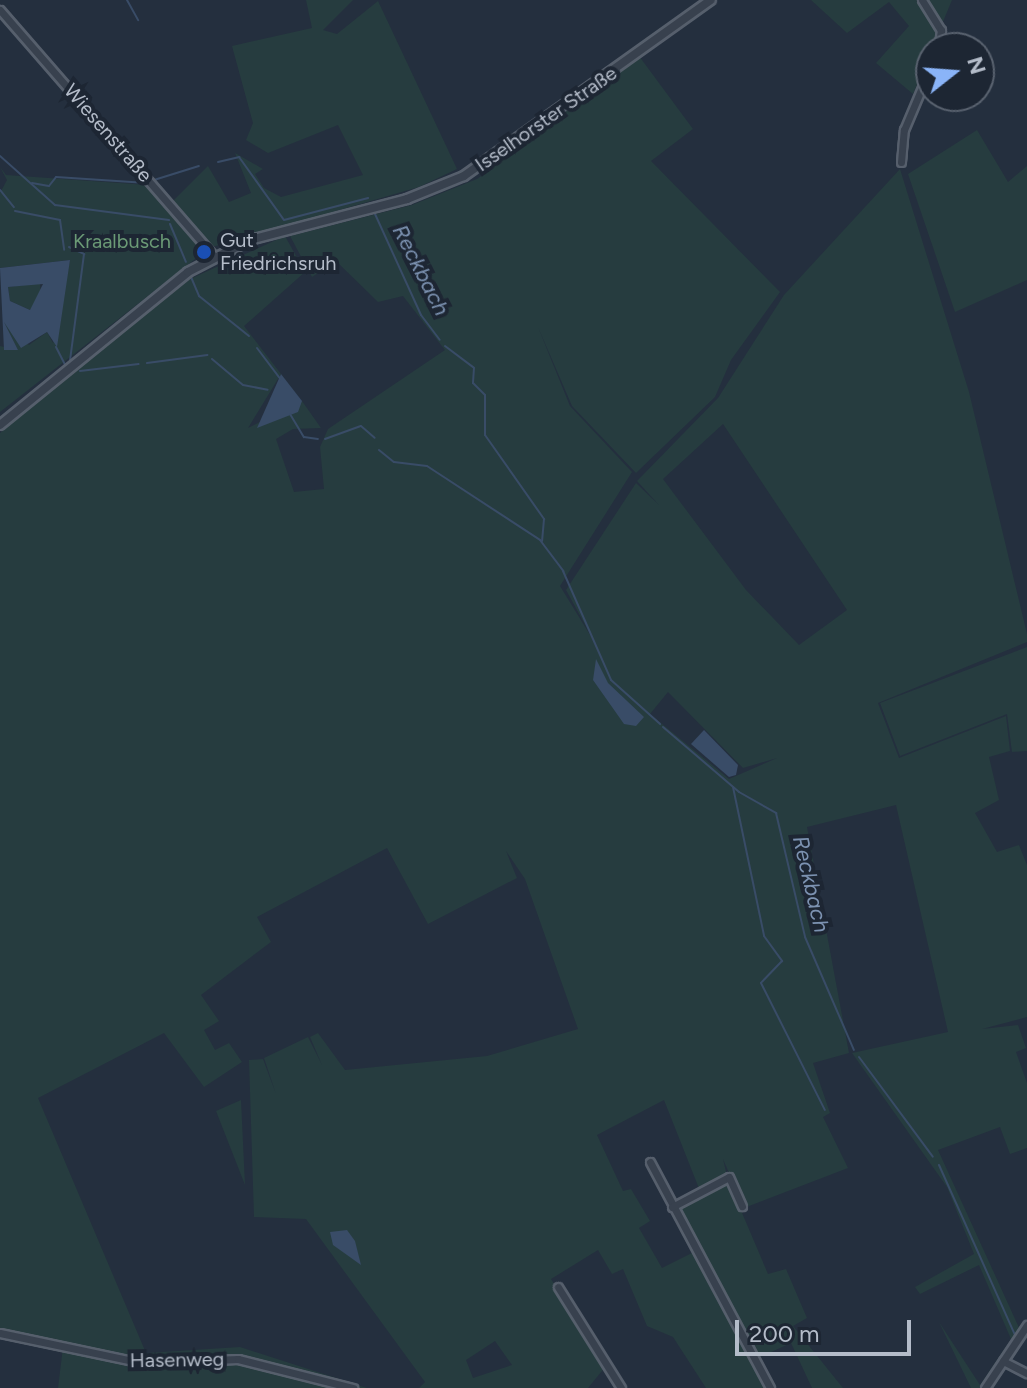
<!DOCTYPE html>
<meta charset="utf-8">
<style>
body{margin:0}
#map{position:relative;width:1027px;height:1388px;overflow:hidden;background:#242f3e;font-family:Figtree,sans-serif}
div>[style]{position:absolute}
.green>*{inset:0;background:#263c3f}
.water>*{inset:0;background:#394c67}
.stream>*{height:2px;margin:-1px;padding:0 1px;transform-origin:1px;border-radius:1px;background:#394c67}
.roads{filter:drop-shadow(2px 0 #565f6c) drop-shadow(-2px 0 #565f6c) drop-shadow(0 2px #565f6c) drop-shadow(0 -2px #565f6c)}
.minor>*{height:7px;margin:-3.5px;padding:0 3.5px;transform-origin:3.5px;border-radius:3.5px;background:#38414e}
.tertiary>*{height:8px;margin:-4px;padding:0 4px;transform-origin:4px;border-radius:4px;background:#38414e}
.dots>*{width:22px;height:22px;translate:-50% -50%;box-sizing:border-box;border:4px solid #1d2633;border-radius:50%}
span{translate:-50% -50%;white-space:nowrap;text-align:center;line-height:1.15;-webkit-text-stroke:8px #1d2633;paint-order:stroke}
.street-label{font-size:20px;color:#b4bcc9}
.poi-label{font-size:20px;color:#b4bcc9}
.left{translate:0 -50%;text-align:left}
.park-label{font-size:20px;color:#6b9a76}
.water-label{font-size:22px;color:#7c92b1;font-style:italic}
.north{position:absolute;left:915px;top:32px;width:80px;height:80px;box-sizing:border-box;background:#1d2633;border:2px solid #59626f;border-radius:50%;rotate:73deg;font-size:22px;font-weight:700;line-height:32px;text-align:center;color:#b4bcc9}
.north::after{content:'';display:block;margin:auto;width:28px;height:36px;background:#8ab4f8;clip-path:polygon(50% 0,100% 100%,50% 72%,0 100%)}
.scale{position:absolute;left:735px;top:1320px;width:176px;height:36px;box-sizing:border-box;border:4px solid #b4bcc9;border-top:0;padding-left:10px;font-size:24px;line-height:28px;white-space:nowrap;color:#b4bcc9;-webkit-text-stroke:6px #1d2633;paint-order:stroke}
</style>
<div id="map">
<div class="green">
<i style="clip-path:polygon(306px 0,353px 0,323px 30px,337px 34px,378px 1px,457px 169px,419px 187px,212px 247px,173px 201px,208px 166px,229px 202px,251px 193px,235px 153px,263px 169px,255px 174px,264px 188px,281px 197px,363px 175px,338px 125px,268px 153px,246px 140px,253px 123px,232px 46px,312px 28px)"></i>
<i style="clip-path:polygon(811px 0,952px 0,913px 94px,876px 63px,909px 26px,889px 2px,847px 33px)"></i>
<i style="clip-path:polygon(evenodd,639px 56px,693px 129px,651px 161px,780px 292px,731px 360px,715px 397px,636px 473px,572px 406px,538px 327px,570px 406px,632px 472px,560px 586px,595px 643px,566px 590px,636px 483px,659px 505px,637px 481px,718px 398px,784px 295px,900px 169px,969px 392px,1027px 634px,1027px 642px,878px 703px,899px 758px,1006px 716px,1010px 751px,989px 757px,999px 800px,975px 813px,997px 852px,1019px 845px,1027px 865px,1027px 1017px,982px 1029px,1018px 1025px,1026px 1048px,1016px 1052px,1027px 1083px,1027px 1148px,1010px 1154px,1000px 1127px,938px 1150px,1021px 1332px,983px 1388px,971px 1388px,939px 1322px,980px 1385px,1011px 1339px,979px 1265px,920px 1294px,915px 1287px,974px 1254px,947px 1187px,852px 1053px,948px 1032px,896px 805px,807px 827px,849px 1053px,813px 1063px,830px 1113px,823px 1117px,848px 1168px,744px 1208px,723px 1159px,727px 1176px,700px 1191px,664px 1100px,597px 1135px,623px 1191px,631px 1189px,650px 1221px,639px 1228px,662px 1268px,694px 1252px,768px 1388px,706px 1388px,673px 1337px,647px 1326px,623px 1269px,612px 1274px,598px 1250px,551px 1279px,606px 1366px,588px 1388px,419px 1388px,425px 1382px,306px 1219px,254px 1217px,249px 1060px,263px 1059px,276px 1094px,264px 1058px,308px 1037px,322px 1065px,310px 1037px,318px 1033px,345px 1070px,487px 1056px,578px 1029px,525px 879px,506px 851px,517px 878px,428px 924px,387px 848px,257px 917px,271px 942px,201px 995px,219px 1021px,204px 1030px,215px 1050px,229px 1043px,242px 1062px,204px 1087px,164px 1033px,38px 1098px,146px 1353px,240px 1347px,367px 1388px,58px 1388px,63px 1347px,0 1329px,0 433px,190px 279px,285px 236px,305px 272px,244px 326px,281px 374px,248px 428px,302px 401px,321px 428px,293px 429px,276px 439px,294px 492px,324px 489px,320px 447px,328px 429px,445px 350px,403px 296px,378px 302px,336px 261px,312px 277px,290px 236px,412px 205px,477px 179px,639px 56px,723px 424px,847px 610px,799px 645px,746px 590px,663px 479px,723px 424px,639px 56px,668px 692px,743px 768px,777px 758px,729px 779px,650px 714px,668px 692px,639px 56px,495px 1341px,512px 1365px,473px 1378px,466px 1360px,495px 1341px)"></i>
<i style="clip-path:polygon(977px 130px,1008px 182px,1027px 166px,1027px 280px,955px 312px,908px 174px)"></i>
<i style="clip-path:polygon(0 167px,6px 175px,148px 185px,204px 252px,0 412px,0 346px,18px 350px,4px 322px,29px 345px,47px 332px,53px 343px,70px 260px,0 268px,0 193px,7px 180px)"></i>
<i style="clip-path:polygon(40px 283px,41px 298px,30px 310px,10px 301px,8px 287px)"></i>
<i style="clip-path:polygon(1027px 647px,1027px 751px,1012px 752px,1007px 714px,900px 756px,880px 703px)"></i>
<i style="clip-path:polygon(241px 1100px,245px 1185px,216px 1111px)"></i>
<i style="clip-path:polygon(728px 1180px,768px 1274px,786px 1269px,807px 1318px,793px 1326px,843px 1388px,812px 1388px,791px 1343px,756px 1359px,677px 1207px)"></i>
</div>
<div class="water">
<i style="clip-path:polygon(evenodd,70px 260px,57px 347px,47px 332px,21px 348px,4px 322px,18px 350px,4px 350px,0 268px,70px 260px,43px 284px,30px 310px,10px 301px,8px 287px,43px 284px)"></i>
<i style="clip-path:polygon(281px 374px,302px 401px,298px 412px,257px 428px)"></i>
<i style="clip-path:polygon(596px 659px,608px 683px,644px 717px,636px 726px,624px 724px,593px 680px)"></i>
<i style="clip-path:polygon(704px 730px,738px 765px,736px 775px,729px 777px,691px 744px)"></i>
<i style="clip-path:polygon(347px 1230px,355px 1241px,361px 1265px,333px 1245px,330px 1232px)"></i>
</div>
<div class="stream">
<i style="left:127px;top:0;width:23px;rotate:61deg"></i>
<i style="left:0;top:156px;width:74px;rotate:41.7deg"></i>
<i style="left:55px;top:205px;width:115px;rotate:7.5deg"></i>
<i style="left:218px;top:162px;width:22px;rotate:-13deg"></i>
<i style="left:239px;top:157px;width:77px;rotate:54.5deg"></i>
<i style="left:284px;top:220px;width:87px;rotate:-14.7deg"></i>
<i style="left:154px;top:180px;width:47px;rotate:-17.3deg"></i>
<i style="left:32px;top:183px;width:17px;rotate:10deg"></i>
<i style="left:49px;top:186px;width:11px;rotate:-52deg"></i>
<i style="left:56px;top:177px;width:91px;rotate:3.8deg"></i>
<i style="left:0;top:190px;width:22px;rotate:51deg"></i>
<i style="left:15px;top:211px;width:46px;rotate:11.3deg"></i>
<i style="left:60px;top:220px;width:30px;rotate:82deg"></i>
<i style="left:375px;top:214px;width:111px;rotate:65.5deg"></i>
<i style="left:421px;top:315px;width:31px;rotate:53deg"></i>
<i style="left:170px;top:224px;width:41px;rotate:67.2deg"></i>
<i style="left:69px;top:247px;width:17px;rotate:25deg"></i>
<i style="left:84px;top:254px;width:108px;rotate:97.5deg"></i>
<i style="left:191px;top:277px;width:21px;rotate:67deg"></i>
<i style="left:199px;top:296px;width:64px;rotate:38.7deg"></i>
<i style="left:445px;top:346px;width:36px;rotate:37deg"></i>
<i style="left:474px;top:368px;width:15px;rotate:94deg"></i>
<i style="left:473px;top:383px;width:17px;rotate:45deg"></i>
<i style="left:485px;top:395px;width:40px;rotate:90deg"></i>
<i style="left:485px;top:435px;width:103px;rotate:54.9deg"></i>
<i style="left:544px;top:519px;width:22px;rotate:95deg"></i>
<i style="left:56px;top:347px;width:20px;rotate:63deg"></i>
<i style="left:257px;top:348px;width:39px;rotate:53deg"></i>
<i style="left:212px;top:359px;width:40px;rotate:40deg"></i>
<i style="left:243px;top:385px;width:25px;rotate:11deg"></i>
<i style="left:147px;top:363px;width:61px;rotate:-7.6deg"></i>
<i style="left:80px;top:371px;width:59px;rotate:-6.8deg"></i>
<i style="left:290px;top:414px;width:27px;rotate:59deg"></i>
<i style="left:304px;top:437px;width:14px;rotate:8deg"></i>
<i style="left:325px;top:439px;width:38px;rotate:-20deg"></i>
<i style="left:361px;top:426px;width:18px;rotate:41deg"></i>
<i style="left:379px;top:450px;width:19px;rotate:39deg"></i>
<i style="left:394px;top:462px;width:33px;rotate:7deg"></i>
<i style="left:427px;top:466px;width:135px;rotate:33.2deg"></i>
<i style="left:540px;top:540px;width:39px;rotate:53deg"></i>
<i style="left:563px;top:571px;width:119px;rotate:66.2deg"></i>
<i style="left:611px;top:680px;width:66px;rotate:41.9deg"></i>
<i style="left:663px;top:727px;width:100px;rotate:40.5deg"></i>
<i style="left:739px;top:792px;width:43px;rotate:29.6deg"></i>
<i style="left:776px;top:813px;width:127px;rotate:76.8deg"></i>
<i style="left:805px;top:937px;width:123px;rotate:66.6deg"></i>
<i style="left:733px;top:787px;width:152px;rotate:78.2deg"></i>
<i style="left:764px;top:936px;width:31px;rotate:54deg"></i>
<i style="left:782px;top:961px;width:30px;rotate:134deg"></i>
<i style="left:761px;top:983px;width:142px;rotate:63.3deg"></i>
<i style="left:859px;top:1057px;width:124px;rotate:53.5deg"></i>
<i style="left:939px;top:1165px;width:186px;rotate:65.9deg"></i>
</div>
<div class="roads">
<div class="minor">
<i style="left:922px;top:0;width:36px;rotate:58deg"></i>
<i style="left:941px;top:30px;width:18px;rotate:99deg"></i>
<i style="left:0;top:10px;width:326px;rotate:49deg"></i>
<i style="left:901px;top:162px;width:32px;rotate:-85deg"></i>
<i style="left:904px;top:130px;width:69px;rotate:-67.1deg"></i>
<i style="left:650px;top:1162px;width:256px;rotate:62deg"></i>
<i style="left:672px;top:1207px;width:64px;rotate:-27.8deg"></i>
<i style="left:729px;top:1177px;width:32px;rotate:66deg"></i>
<i style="left:558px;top:1287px;width:119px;rotate:58deg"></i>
<i style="left:0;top:1333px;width:145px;rotate:11.9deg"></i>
<i style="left:142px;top:1363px;width:96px;rotate:-2.4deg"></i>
<i style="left:238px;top:1359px;width:119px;rotate:14.2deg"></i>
<i style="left:1003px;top:1361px;width:27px;rotate:27deg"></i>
<i style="left:985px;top:1388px;width:76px;rotate:-56.3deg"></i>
</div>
<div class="tertiary">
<i style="left:0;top:425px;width:242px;rotate:-39.1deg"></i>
<i style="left:188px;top:272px;width:70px;rotate:-27.3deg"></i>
<i style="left:250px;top:240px;width:162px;rotate:-14.6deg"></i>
<i style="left:407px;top:199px;width:61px;rotate:-22deg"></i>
<i style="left:464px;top:176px;width:303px;rotate:-35.5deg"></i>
</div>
</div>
<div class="dots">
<i style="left:204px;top:252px;background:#1a4fb4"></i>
</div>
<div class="street-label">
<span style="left:546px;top:119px;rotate:-35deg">Isselhorster Straße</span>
<span style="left:108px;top:133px;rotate:49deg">Wiesenstraße</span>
<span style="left:177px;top:1360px;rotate:-1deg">Hasenweg</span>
</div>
<div class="poi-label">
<span class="left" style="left:220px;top:252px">Gut<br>Friedrichsruh</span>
</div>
<div class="park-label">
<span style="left:122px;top:241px">Kraalbusch</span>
</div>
<div class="water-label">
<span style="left:421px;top:270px;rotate:63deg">Reckbach</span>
<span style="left:811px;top:884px;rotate:77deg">Reckbach</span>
</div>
<div class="north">N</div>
<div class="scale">200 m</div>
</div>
